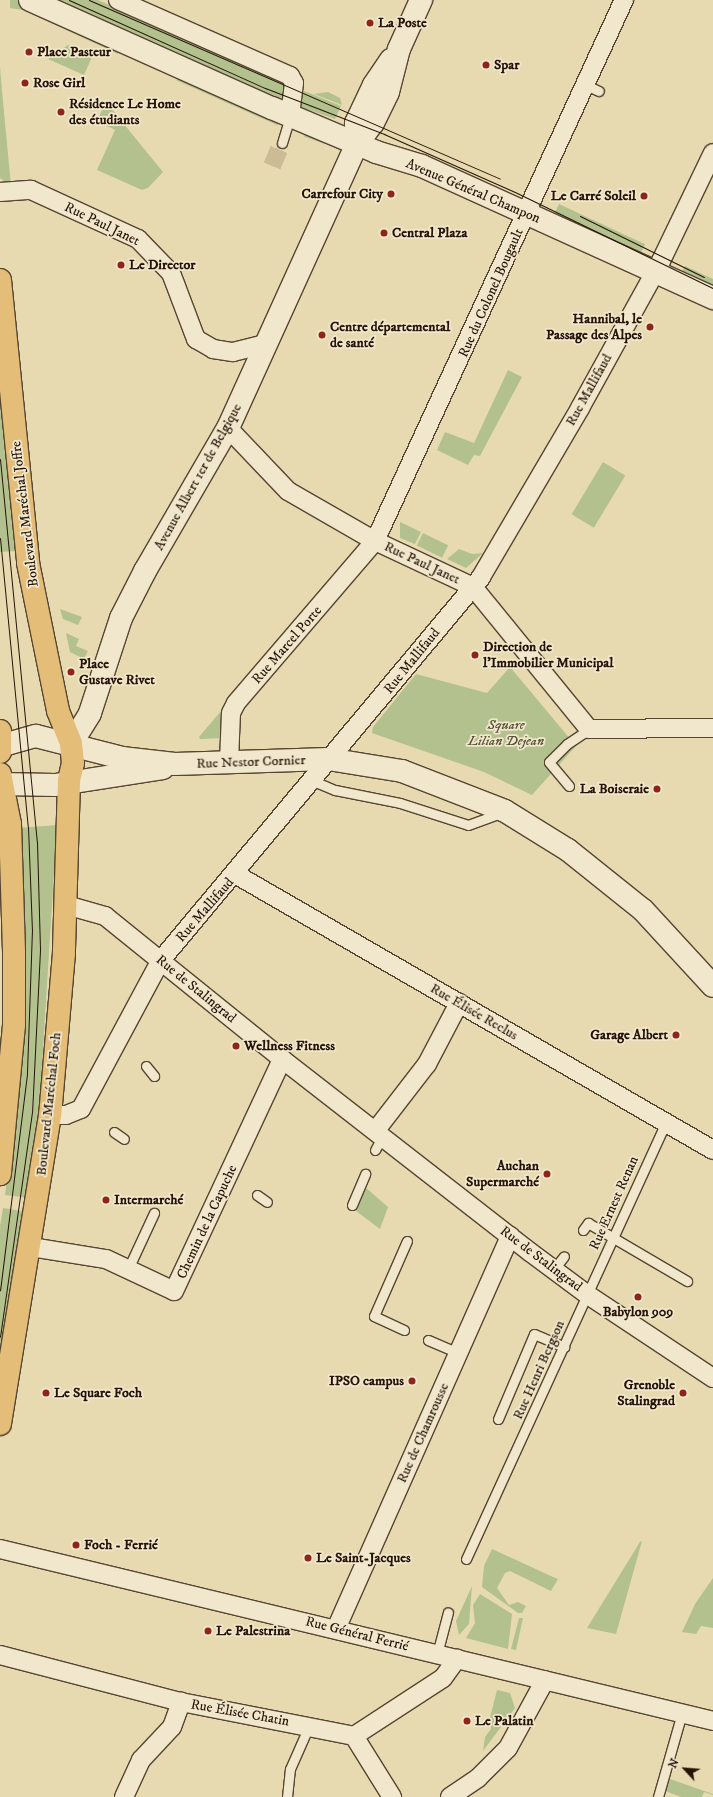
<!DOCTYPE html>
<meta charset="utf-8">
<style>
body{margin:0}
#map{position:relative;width:713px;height:1797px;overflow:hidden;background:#e8dab0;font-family:"IM FELL DW Pica",serif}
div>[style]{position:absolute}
.green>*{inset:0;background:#b2c18e;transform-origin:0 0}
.minor-tunnel>*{height:18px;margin-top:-9px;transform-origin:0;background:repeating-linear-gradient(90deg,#cbbc96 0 18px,transparent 0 27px)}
.roads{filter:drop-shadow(1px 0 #564530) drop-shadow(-1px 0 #564530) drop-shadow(0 1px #564530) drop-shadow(0 -1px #564530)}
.service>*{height:9px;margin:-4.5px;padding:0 4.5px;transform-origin:4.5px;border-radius:4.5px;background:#f0e7cc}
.minor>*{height:18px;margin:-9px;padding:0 9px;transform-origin:9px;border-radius:9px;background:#f0e7cc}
.tertiary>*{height:22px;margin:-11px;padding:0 11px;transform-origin:11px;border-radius:11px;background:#f0e7cc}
.secondary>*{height:22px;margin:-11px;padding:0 11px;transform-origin:11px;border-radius:11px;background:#f0e7cc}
.primary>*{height:22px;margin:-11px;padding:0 11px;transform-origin:11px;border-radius:11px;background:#e4bd78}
.tram>*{height:1px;margin:-0.5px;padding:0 0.5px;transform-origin:0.5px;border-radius:0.5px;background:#251306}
.dots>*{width:11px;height:11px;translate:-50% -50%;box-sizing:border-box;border:2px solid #f0e7cc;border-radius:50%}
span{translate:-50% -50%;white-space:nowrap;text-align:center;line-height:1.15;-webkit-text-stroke:3.5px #f0e7cc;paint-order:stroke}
.poi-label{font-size:14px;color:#251306;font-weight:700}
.left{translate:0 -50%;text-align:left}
.right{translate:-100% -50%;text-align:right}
.street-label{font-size:14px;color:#251306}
.park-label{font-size:14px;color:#565036;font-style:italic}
.north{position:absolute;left:665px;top:1749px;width:40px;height:40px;-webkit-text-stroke:3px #f0e7cc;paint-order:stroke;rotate:296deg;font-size:11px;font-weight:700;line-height:16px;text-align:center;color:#251306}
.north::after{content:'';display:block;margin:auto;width:14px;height:18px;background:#251306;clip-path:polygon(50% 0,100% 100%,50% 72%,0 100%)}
</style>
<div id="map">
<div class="green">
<i style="clip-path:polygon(10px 0,21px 0,122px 46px,118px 54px,23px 10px,10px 8px)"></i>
<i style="clip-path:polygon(58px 0,98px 0,287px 85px,287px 103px)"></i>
<i style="clip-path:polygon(68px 45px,92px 57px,84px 75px,48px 59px)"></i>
<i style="clip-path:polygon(0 67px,2px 91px,11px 186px,0 178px)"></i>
<i style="left:180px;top:72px;width:111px;height:9px;rotate:24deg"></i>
<i style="clip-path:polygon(297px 88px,341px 106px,335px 119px,297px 106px)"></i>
<i style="clip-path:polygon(328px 92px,340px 98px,342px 105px,314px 94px)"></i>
<i style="clip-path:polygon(106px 102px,163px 172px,148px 188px,142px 190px,97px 170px,115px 130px,97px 121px)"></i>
<i style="left:307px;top:128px;width:23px;height:9px;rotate:20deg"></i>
<i style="left:559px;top:204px;width:95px;height:17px;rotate:25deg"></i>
<i style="clip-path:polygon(685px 266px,713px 279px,713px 293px,679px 277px)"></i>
<i style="clip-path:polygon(0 368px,17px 551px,0 552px)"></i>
<i style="clip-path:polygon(508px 370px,522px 377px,480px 456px,474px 455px,468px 465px,437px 450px,445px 432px,474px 443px)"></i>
<i style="left:603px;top:462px;width:26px;height:61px;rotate:31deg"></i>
<i style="clip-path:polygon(400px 522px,421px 532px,415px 544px,400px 538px)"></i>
<i style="left:423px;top:533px;width:28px;height:14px;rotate:26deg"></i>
<i style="clip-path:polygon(459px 549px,472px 554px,483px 553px,466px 568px,447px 559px)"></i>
<i style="clip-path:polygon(60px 609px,82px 617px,78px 625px,63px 619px)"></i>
<i style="clip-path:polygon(66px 633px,79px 639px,76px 646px,88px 651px,84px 659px,70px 652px)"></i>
<i style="clip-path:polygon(510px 667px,576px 746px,532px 795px,484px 772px,372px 733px,373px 727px,416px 674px,487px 693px)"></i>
<i style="clip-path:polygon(221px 711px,224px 738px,200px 739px,199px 737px)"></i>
<i style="clip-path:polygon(57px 825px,38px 1129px,29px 1198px,5px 1195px,11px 1147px,18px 828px)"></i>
<i style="clip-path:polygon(365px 1187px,388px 1207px,380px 1229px,356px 1211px)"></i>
<i style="clip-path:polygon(3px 1208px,28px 1212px,0 1383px,0 1226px)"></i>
<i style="clip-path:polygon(642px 1541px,616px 1634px,587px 1628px,640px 1542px)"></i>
<i style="clip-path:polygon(492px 1549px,553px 1577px,558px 1579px,551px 1591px,510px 1571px,505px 1573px,497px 1588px,509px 1605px,518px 1602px,526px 1606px,522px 1613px,518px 1613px,482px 1587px,484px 1566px)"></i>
<i style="clip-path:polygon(713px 1578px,713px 1628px,701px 1626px,696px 1634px,682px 1632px,695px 1604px)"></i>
<i style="clip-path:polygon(472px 1586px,469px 1624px,459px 1635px,456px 1621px)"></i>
<i style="clip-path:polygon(480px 1594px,512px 1614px,508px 1649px,466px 1638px,475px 1623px,473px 1605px)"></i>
<i style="clip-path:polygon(519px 1618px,523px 1618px,516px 1650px,511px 1649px)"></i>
<i style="clip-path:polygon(497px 1690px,510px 1693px,515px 1708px,483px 1751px,485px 1737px,491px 1729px,490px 1718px)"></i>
<i style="clip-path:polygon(670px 1779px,713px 1794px,713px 1795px,704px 1792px,702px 1797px,681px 1797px,665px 1791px)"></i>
</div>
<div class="minor-tunnel">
<i style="left:272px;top:166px;width:25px;rotate:-67deg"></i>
</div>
<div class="roads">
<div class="service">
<i style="left:586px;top:85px;width:14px;rotate:25deg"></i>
<i style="left:282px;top:143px;width:28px;rotate:-73deg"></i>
<i style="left:311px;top:780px;width:26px;rotate:23deg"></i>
<i style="left:335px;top:790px;width:66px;rotate:11.3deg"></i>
<i style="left:400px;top:803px;width:71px;rotate:17.9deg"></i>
<i style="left:468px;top:825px;width:35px;rotate:-20deg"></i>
<i style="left:569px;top:786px;width:31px;rotate:-130deg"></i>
<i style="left:549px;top:762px;width:25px;rotate:-45deg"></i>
<i style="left:567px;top:744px;width:27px;rotate:-34deg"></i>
<i style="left:146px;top:1066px;width:13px;rotate:51deg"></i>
<i style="left:114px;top:1132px;width:12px;rotate:35deg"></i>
<i style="left:375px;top:1150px;width:17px;rotate:-62deg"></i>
<i style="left:257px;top:1195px;width:12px;rotate:35deg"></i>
<i style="left:352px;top:1205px;width:34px;rotate:-67deg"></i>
<i style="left:583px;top:1230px;width:9px;rotate:-54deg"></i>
<i style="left:588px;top:1223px;width:115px;rotate:30.4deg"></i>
<i style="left:128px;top:1269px;width:62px;rotate:-65.1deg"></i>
<i style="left:554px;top:1269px;width:16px;rotate:-52deg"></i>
<i style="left:404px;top:1330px;width:33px;rotate:-155deg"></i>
<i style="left:374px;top:1316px;width:82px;rotate:-66.3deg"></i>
<i style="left:428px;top:1340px;width:34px;rotate:23deg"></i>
<i style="left:498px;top:1419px;width:92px;rotate:-67deg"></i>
<i style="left:534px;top:1334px;width:33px;rotate:23deg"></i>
<i style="left:466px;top:1559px;width:481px;rotate:-65.4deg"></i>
<i style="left:437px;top:1654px;width:43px;rotate:-75.3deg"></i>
<i style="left:287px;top:1797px;width:28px;rotate:-84deg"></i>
<i style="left:290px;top:1769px;width:47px;rotate:-66.2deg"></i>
<i style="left:658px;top:1797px;width:87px;rotate:-74.1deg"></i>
</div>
<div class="minor">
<i style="left:118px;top:0;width:188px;rotate:23.8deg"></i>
<i style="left:290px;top:76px;width:8px;rotate:60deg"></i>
<i style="left:294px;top:83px;width:33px;rotate:97deg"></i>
<i style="left:0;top:192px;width:31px;rotate:-4deg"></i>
<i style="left:31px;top:190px;width:118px;rotate:24.6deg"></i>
<i style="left:138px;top:239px;width:47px;rotate:45.9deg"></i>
<i style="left:171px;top:273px;width:71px;rotate:69.3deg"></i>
<i style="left:196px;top:339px;width:20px;rotate:30deg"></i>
<i style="left:213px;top:349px;width:20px;rotate:9deg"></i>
<i style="left:233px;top:352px;width:34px;rotate:-14deg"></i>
<i style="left:228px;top:428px;width:87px;rotate:46.4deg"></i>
<i style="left:288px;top:491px;width:100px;rotate:29.9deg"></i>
<i style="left:375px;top:541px;width:108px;rotate:25.1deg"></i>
<i style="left:473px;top:587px;width:183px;rotate:50.8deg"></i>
<i style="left:589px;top:729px;width:124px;rotate:-0.5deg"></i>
<i style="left:229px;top:762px;width:49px;rotate:-87.7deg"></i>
<i style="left:231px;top:713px;width:11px;rotate:-63deg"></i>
<i style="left:236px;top:703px;width:213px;rotate:-49.4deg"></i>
<i style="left:375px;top:541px;width:596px;rotate:-65.29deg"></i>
<i style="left:235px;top:874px;width:552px;rotate:30deg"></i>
<i style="left:66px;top:905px;width:41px;rotate:15.8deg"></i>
<i style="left:105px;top:916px;width:228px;rotate:38.9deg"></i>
<i style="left:282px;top:1059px;width:314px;rotate:37.9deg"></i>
<i style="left:530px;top:1252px;width:72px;rotate:36.6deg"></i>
<i style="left:588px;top:1295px;width:150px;rotate:33.6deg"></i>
<i style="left:50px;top:1115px;width:16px"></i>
<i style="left:66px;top:1115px;width:16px;rotate:-22deg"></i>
<i style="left:81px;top:1109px;width:169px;rotate:-61.8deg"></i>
<i style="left:161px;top:960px;width:499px;rotate:-50.1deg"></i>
<i style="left:481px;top:577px;width:196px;rotate:-59.6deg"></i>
<i style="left:580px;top:408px;width:166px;rotate:-61.1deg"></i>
<i style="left:660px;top:263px;width:122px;rotate:-64.3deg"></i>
<i style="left:376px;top:1130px;width:83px;rotate:-52.3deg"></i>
<i style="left:427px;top:1064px;width:69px;rotate:-62.3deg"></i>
<i style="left:31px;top:1247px;width:76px;rotate:9.1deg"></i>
<i style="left:106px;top:1259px;width:75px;rotate:25.2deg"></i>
<i style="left:174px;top:1291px;width:256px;rotate:-65deg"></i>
<i style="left:0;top:1549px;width:733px;rotate:13.56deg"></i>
<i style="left:336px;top:1629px;width:430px;rotate:-66.1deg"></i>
<i style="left:0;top:1655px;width:187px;rotate:14.6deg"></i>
<i style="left:181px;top:1702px;width:176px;rotate:11.1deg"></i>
<i style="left:354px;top:1736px;width:106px;rotate:-33.1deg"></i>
<i style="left:443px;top:1678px;width:24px;rotate:-54deg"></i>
<i style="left:354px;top:1736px;width:72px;rotate:58.1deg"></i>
<i style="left:124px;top:1797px;width:41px;rotate:-65.3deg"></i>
<i style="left:141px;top:1760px;width:45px;rotate:-46.8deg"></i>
<i style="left:172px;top:1727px;width:27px;rotate:-70deg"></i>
<i style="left:450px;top:1797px;width:34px;rotate:-34deg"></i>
<i style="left:478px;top:1778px;width:42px;rotate:-45deg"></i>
<i style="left:508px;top:1748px;width:77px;rotate:-61.4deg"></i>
</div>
<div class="tertiary">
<i style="left:0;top:746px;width:37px;rotate:-16deg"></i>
<i style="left:36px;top:736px;width:89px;rotate:14.3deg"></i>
<i style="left:122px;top:758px;width:53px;rotate:6.5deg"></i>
<i style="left:175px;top:764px;width:153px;rotate:-1.9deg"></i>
<i style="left:328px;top:759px;width:75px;rotate:9.2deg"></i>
<i style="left:402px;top:771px;width:110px;rotate:21.2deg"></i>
<i style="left:505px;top:811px;width:74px;rotate:31.8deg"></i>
<i style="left:568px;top:850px;width:96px;rotate:38.7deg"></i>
<i style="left:643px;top:910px;width:103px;rotate:47.4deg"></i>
<i style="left:0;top:784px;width:55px;rotate:1deg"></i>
<i style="left:55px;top:785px;width:109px;rotate:-8.9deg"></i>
</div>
<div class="secondary">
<i style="left:30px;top:0;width:265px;rotate:24.1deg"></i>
<i style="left:272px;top:108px;width:113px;rotate:22.9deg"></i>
<i style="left:376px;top:152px;width:48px;rotate:16.9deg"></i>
<i style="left:422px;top:166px;width:320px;rotate:24.4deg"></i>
<i style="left:357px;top:144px;width:21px;rotate:-93deg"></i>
<i style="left:356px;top:123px;width:42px;rotate:-64.7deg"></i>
<i style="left:374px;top:85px;width:30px;rotate:-56deg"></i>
<i style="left:71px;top:744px;width:36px;rotate:-58deg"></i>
<i style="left:90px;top:713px;width:100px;rotate:-71.9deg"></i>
<i style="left:121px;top:618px;width:53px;rotate:-62.9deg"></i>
<i style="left:145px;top:571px;width:165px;rotate:-59.9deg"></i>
<i style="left:228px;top:428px;width:312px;rotate:-65.6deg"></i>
<i style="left:357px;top:144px;width:26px;rotate:-53deg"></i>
<i style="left:373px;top:123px;width:34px;rotate:-64deg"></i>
<i style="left:388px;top:92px;width:44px;rotate:-75.7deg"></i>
<i style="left:399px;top:49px;width:54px;rotate:-65.8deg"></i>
</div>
<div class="primary">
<i style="left:0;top:280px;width:284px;rotate:84.3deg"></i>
<i style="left:28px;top:563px;width:151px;rotate:78.5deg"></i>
<i style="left:58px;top:711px;width:35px;rotate:68deg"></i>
<i style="left:71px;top:744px;width:19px;rotate:84deg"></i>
<i style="left:73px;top:763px;width:18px;rotate:103deg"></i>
<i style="left:69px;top:781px;width:172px;rotate:91.7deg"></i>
<i style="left:64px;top:953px;width:163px;rotate:94.9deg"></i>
<i style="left:50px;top:1115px;width:313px;rotate:99.2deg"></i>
<i style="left:0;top:731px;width:21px;rotate:90deg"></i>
<i style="left:0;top:774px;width:51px;rotate:78.7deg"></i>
<i style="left:10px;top:824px;width:129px;rotate:88.2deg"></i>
<i style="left:14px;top:953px;width:72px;rotate:90deg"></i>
<i style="left:14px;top:1025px;width:150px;rotate:95.4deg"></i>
</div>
</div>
<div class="tram">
<i style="left:69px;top:0;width:215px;rotate:24.2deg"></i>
<i style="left:265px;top:88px;width:128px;rotate:21.1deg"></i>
<i style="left:384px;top:134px;width:145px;rotate:23.9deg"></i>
<i style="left:517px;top:193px;width:218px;rotate:25.9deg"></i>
<i style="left:89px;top:0;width:448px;rotate:23.5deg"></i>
<i style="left:580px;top:216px;width:138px;rotate:26.2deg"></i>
<i style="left:0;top:459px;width:385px;rotate:84.5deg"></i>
<i style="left:37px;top:842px;width:108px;rotate:88.4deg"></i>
<i style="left:40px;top:950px;width:162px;rotate:92.8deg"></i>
<i style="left:32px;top:1112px;width:227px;rotate:98.1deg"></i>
<i style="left:0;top:538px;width:290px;rotate:84.5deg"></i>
<i style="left:28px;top:827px;width:102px;rotate:87.8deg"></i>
<i style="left:32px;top:929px;width:145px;rotate:92deg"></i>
<i style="left:27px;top:1074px;width:218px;rotate:97.1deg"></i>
</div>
<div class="dots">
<i style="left:370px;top:23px;background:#8f2418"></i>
<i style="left:29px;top:52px;background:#8f2418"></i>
<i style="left:486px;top:65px;background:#8f2418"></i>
<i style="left:25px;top:83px;background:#8f2418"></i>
<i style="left:61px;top:112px;background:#8f2418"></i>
<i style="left:391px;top:194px;background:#8f2418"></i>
<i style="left:644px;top:196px;background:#8f2418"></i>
<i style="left:384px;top:233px;background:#8f2418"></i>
<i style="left:121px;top:265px;background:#8f2418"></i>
<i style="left:650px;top:327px;background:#8f2418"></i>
<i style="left:322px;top:335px;background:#8f2418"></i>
<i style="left:475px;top:655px;background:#8f2418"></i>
<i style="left:71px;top:672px;background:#8f2418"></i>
<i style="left:657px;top:789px;background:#8f2418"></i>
<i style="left:676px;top:1035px;background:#8f2418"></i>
<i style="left:236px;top:1046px;background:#8f2418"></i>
<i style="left:547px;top:1174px;background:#8f2418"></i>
<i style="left:106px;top:1200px;background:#8f2418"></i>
<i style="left:638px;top:1297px;background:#8f2418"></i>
<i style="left:412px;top:1381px;background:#8f2418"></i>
<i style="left:46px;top:1393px;background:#8f2418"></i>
<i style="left:683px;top:1393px;background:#8f2418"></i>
<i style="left:76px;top:1545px;background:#8f2418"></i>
<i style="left:308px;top:1558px;background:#8f2418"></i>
<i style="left:208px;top:1631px;background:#8f2418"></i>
<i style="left:467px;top:1721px;background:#8f2418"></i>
</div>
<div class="poi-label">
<span class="left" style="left:378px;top:23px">La Poste</span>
<span class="left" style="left:37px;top:52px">Place Pasteur</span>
<span class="left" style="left:494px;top:65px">Spar</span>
<span class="left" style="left:33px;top:83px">Rose Girl</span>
<span class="left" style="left:69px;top:112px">Résidence Le Home<br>des étudiants</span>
<span class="right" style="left:383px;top:194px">Carrefour City</span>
<span class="right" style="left:636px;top:196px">Le Carré Soleil</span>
<span class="left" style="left:392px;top:233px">Central Plaza</span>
<span class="left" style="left:129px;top:265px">Le Director</span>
<span class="right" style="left:642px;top:327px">Hannibal, le<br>Passage des Alpes</span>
<span class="left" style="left:330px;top:335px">Centre départemental<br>de santé</span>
<span class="left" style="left:483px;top:655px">Direction de<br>l’Immobilier Municipal</span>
<span class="left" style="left:79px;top:672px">Place<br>Gustave Rivet</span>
<span class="right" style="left:649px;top:789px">La Boiseraie</span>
<span class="right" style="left:668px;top:1035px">Garage Albert</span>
<span class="left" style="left:244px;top:1046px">Wellness Fitness</span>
<span class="right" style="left:539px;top:1174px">Auchan<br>Supermarché</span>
<span class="left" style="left:114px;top:1200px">Intermarché</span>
<span style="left:638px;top:1312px">Babylon 909</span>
<span class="right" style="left:404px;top:1381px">IPSO campus</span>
<span class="right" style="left:675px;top:1393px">Grenoble<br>Stalingrad</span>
<span class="left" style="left:54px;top:1393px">Le Square Foch</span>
<span class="left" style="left:84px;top:1545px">Foch - Ferrié</span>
<span class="left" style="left:316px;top:1558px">Le Saint-Jacques</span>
<span class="left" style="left:216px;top:1631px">Le Palestrina</span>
<span class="left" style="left:475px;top:1721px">Le Palatin</span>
</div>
<div class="street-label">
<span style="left:473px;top:191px;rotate:23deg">Avenue Général Champon</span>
<span style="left:102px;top:224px;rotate:26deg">Rue Paul Janet</span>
<span style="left:491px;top:293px;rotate:-66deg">Rue du Colonel Bougault</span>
<span style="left:589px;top:390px;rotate:-61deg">Rue Mallifaud</span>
<span style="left:198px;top:477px;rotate:-61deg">Avenue Albert 1er de Belgique</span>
<span style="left:25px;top:514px;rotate:-97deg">Boulevard Maréchal Joffre</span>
<span style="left:422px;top:563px;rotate:25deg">Rue Paul Janet</span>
<span style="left:287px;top:645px;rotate:-49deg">Rue Marcel Porte</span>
<span style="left:412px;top:661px;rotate:-51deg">Rue Mallifaud</span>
<span style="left:251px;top:762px;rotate:-2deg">Rue Nestor Cornier</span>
<span style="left:205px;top:910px;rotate:-49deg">Rue Mallifaud</span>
<span style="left:196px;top:989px;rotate:39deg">Rue de Stalingrad</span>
<span style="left:474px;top:1012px;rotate:30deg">Rue Élisée Reclus</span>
<span style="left:49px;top:1104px;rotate:-84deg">Boulevard Maréchal Foch</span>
<span style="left:614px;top:1203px;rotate:-66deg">Rue Ernest Renan</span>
<span style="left:207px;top:1222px;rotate:-65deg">Chemin de la Capuche</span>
<span style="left:541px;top:1259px;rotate:37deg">Rue de Stalingrad</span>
<span style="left:539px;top:1370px;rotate:-66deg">Rue Henri Bergson</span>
<span style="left:423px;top:1433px;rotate:-66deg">Rue de Chamrousse</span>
<span style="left:357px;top:1634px;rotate:14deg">Rue Général Ferrié</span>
<span style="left:240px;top:1713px;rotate:10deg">Rue Élisée Chatin</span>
</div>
<div class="park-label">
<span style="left:506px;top:733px">Square<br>Lilian Dejean</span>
</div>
<div class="north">N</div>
</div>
